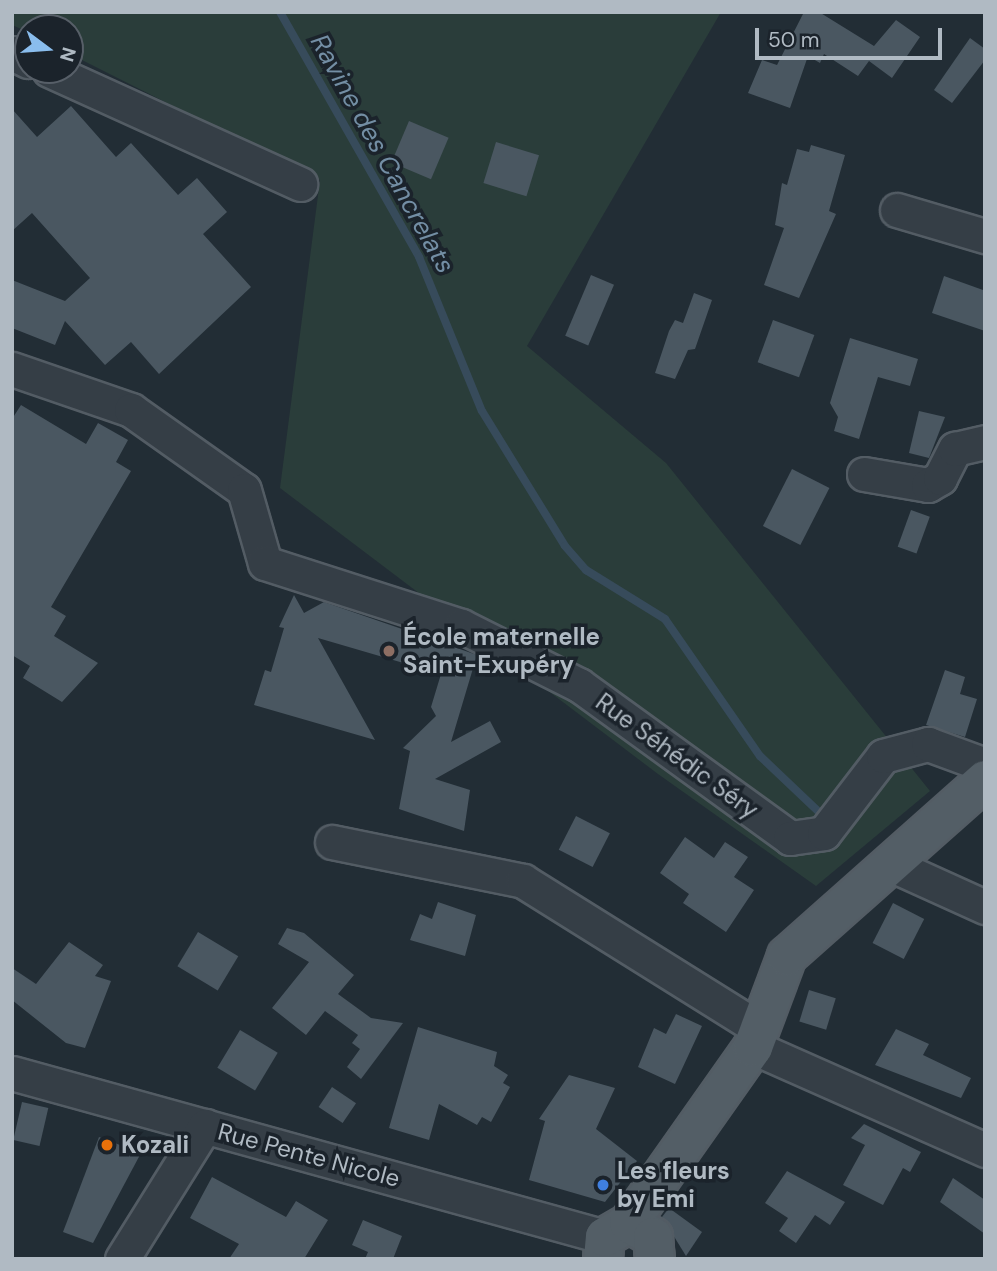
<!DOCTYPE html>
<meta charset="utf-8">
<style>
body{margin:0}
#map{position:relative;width:997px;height:1271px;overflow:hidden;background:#222d35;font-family:"DM Sans",sans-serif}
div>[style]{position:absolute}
.green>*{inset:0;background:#2a3d3a}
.stream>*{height:8px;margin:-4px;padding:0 4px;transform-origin:4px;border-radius:4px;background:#374b5b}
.building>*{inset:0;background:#4a5761;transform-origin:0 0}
.roads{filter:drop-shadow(2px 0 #535c64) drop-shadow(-2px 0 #535c64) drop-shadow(0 2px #535c64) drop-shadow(0 -2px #535c64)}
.minor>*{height:33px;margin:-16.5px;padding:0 16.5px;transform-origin:16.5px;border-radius:16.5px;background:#353e46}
.major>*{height:38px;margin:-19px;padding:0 19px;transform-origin:19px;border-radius:19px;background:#535e66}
.dots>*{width:19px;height:19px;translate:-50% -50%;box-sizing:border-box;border:4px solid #1b232b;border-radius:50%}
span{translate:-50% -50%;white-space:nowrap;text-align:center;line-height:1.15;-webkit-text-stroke:7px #1b232b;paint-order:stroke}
.poi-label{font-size:24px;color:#b0bac3;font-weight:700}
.left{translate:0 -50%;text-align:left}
.street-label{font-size:24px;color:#b0bac3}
.water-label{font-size:26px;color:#738ea4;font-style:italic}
.frame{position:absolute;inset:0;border:14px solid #b0bac3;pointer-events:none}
.north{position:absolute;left:14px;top:14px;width:70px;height:70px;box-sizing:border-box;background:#1b232b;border:2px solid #575f68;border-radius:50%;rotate:106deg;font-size:19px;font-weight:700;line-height:28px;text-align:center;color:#b0bac3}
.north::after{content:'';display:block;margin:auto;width:24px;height:32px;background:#8abded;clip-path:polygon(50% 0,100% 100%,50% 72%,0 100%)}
.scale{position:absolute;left:755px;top:28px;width:187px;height:32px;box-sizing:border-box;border:4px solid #b0bac3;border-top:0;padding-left:9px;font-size:21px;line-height:24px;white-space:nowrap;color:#b0bac3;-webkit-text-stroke:5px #1b232b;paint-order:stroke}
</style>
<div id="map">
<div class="green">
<i style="clip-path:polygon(12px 12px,721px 12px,527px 346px,666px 463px,930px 791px,816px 886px,658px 774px,280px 488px,320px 180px,70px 54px,70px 28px,28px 32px,12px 25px)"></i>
</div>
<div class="stream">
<i style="left:280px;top:12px;width:282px;rotate:60.4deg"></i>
<i style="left:419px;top:257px;width:166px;rotate:67.8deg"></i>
<i style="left:482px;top:411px;width:158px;rotate:58.4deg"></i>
<i style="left:565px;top:546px;width:32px;rotate:49deg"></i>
<i style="left:586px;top:570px;width:93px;rotate:31.8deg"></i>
<i style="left:665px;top:619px;width:167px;rotate:55.3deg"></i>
<i style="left:760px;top:756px;width:80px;rotate:43.5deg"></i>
</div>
<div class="building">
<i style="clip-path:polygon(804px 12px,819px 12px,874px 46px,896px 20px,920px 37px,892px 78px,869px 61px,858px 76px,824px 54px,820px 63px,808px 56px,790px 108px,748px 93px,762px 60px,777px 65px)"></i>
<i style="clip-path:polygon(970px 38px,985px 49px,985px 60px,952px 103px,934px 90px)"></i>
<i style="clip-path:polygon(71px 106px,116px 157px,131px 143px,178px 195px,197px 178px,227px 212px,203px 234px,251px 287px,159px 374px,131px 342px,105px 365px,65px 321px,55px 345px,12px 328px,12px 280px,65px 301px,90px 278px,32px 213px,12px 231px,12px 109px,37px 137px)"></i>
<i style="left:409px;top:121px;width:43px;height:45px;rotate:23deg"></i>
<i style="left:496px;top:142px;width:45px;height:43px;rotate:17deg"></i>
<i style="clip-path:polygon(811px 145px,845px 155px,829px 211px,836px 214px,799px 298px,764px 285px,784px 228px,775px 225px,782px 183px,787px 185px,797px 149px,809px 152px)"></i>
<i style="left:591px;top:275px;width:25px;height:66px;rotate:23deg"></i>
<i style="clip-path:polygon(944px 276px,983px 290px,985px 331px,932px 313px)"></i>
<i style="clip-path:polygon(694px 293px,712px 300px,695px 349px,688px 350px,675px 379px,655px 373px,669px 331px,675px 320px,683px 323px)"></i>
<i style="left:773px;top:320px;width:44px;height:45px;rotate:20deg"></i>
<i style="clip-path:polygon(850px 338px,918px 359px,910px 386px,878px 377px,859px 439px,834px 431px,838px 417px,830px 403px)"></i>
<i style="clip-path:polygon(21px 405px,86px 444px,98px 423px,128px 440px,116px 462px,131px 471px,51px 607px,66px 616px,54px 636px,98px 663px,62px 702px,23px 678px,30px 666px,12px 655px,12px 419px)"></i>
<i style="clip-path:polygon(919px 411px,945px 417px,929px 458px,909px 453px)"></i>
<i style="left:792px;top:469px;width:42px;height:64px;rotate:27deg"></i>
<i style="left:911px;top:510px;width:20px;height:39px;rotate:20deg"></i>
<i style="clip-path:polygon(294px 595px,304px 613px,324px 602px,477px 655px,451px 742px,490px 721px,501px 742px,435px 779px,470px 790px,464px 831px,399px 809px,410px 751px,403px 748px,436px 716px,431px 707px,441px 674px,318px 638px,375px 740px,254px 705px,265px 670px,271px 672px,284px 628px,279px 627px)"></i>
<i style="clip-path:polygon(945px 670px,965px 677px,960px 694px,977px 699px,965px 737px,926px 725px)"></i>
<i style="left:576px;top:816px;width:38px;height:38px;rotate:27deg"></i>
<i style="clip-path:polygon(685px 837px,714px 858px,725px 842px,748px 857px,734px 877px,754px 890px,726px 932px,683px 903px,689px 894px,660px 873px)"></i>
<i style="clip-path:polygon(438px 902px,476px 915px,465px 956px,410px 940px,420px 914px,432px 919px)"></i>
<i style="left:893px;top:903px;width:35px;height:45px;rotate:27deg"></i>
<i style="clip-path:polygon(287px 928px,304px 933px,354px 975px,338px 994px,371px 1018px,403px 1023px,361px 1079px,347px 1067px,360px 1049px,352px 1043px,358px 1035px,325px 1011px,306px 1035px,272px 1008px,309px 962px,278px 944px)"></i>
<i style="left:198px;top:932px;width:47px;height:40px;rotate:31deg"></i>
<i style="clip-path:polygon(69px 942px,103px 965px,95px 976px,111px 981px,85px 1048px,66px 1043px,12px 1000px,12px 968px,36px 984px)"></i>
<i style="left:809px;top:990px;width:28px;height:33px;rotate:17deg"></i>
<i style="clip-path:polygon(676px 1014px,702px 1026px,675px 1084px,638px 1067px,654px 1028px,666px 1034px)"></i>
<i style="clip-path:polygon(418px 1027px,497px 1052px,494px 1066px,508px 1075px,503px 1083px,510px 1087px,491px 1122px,482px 1117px,477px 1125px,439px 1104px,429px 1140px,389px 1128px)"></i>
<i style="clip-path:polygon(896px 1029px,929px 1044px,923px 1055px,971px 1078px,961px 1098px,875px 1065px)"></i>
<i style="left:240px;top:1030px;width:44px;height:44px;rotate:31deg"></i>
<i style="clip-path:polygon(569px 1075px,615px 1088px,596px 1129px,637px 1161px,605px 1202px,529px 1180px,545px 1121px,539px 1119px)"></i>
<i style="left:332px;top:1087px;width:29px;height:24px;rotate:34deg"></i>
<i style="left:22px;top:1102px;width:27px;height:39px;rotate:13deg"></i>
<i style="clip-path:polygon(864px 1124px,921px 1152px,910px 1172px,903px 1168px,883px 1205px,843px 1185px,865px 1145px,851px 1138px)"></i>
<i style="clip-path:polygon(99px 1137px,141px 1153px,93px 1243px,63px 1232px)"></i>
<i style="clip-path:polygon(787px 1171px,845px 1202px,830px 1225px,815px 1215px,796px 1243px,779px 1231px,788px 1218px,765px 1203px)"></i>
<i style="clip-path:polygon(212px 1177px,286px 1217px,296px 1201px,328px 1220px,304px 1259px,229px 1259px,239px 1244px,190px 1218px)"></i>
<i style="clip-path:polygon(953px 1178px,985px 1200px,985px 1234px,940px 1202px)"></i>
<i style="clip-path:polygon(669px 1208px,702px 1232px,686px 1256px,662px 1217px)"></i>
<i style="clip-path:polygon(363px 1220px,402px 1236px,393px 1259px,365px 1259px,368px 1252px,352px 1245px)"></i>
</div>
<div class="roads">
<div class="minor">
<i style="left:12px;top:53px;width:18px;rotate:27deg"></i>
<i style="left:49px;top:70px;width:276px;rotate:24.4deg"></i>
<i style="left:897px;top:210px;width:92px;rotate:16.5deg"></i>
<i style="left:12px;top:369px;width:126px;rotate:19deg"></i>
<i style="left:131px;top:410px;width:138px;rotate:35.3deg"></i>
<i style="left:244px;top:490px;width:76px;rotate:74deg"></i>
<i style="left:265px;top:563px;width:206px;rotate:17.8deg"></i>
<i style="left:461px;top:626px;width:132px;rotate:26.6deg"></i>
<i style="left:579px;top:685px;width:261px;rotate:35.9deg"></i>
<i style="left:790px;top:838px;width:34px;rotate:-8deg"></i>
<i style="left:824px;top:833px;width:97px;rotate:-52.5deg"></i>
<i style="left:883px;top:756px;width:47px;rotate:-14.9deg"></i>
<i style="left:928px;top:744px;width:61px;rotate:20.2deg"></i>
<i style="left:864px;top:474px;width:65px;rotate:9.8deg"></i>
<i style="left:928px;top:485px;width:14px;rotate:-30deg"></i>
<i style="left:940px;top:478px;width:33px;rotate:-63deg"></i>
<i style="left:955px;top:449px;width:31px;rotate:-13deg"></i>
<i style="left:332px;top:842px;width:195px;rotate:11.5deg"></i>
<i style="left:523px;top:881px;width:279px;rotate:32deg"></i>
<i style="left:890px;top:864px;width:104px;rotate:24.4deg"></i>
<i style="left:753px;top:1047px;width:254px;rotate:23.9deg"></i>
<i style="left:12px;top:1073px;width:615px;rotate:15.46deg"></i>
<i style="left:122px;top:1259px;width:157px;rotate:-58deg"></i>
</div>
<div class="major">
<i style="left:629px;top:1223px;width:215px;rotate:-54.8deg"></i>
<i style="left:753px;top:1047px;width:97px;rotate:-69.5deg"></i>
<i style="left:787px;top:956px;width:265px;rotate:-41.6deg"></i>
<i style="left:603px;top:1259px;width:22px;rotate:-85deg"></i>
<i style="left:605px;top:1237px;width:28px;rotate:-30deg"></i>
<i style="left:629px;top:1223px;width:28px;rotate:30deg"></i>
<i style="left:653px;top:1237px;width:22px;rotate:85deg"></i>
</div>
</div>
<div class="dots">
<i style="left:389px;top:651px;background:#8d6e63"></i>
<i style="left:107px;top:1145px;background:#e8710a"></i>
<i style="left:603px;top:1185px;background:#3f7fe0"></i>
</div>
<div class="poi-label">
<span class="left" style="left:403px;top:651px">École maternelle<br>Saint-Exupéry</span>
<span class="left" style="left:121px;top:1145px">Kozali</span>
<span class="left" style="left:617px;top:1185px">Les fleurs<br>by Emi</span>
</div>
<div class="street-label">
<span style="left:677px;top:756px;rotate:36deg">Rue Séhédic Séry</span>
<span style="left:309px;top:1155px;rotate:15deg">Rue Pente Nicole</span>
</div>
<div class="water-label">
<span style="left:382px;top:154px;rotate:61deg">Ravine des Cancrelats</span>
</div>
<div class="frame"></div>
<div class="north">N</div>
<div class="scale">50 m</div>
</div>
